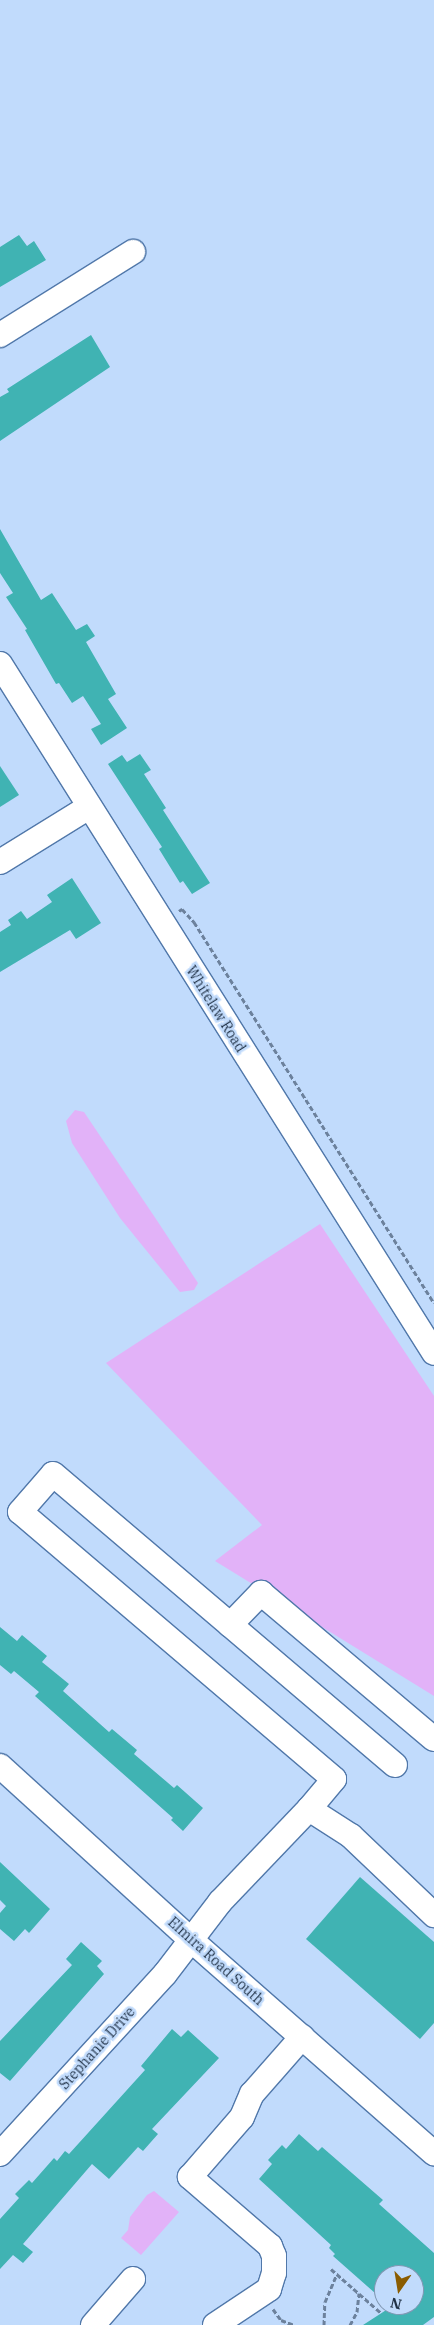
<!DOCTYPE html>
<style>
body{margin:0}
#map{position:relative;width:434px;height:2325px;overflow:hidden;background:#c1dbfc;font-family:"IBM Plex Serif",serif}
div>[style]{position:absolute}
.green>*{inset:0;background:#e2b2f8}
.building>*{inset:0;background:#40b3b3}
.path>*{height:3px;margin-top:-1.5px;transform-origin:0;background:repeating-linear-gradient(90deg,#6c819c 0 5px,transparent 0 7.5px)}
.roads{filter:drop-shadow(1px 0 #5178aa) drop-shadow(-1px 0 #5178aa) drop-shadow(0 1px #5178aa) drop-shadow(0 -1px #5178aa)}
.minor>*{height:24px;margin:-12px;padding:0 12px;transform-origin:12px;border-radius:12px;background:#fff}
span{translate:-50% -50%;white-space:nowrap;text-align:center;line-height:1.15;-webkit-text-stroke:5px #c1dbfc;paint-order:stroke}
.street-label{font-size:14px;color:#1f3045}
.north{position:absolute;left:374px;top:2265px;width:50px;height:50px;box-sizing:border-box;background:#c1dbfc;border:1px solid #8097b3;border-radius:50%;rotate:193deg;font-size:14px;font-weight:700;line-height:20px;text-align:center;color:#1f3045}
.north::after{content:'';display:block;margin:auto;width:18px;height:22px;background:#8a5c00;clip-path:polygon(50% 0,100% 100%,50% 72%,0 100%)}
</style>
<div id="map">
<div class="green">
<i style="clip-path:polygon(75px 1110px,84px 1112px,158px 1222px,198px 1283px,194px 1290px,180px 1292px,120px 1218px,72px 1143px,66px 1121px)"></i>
<i style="clip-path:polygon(320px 1224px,434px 1396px,434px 1696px,215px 1561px,262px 1525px,106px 1363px)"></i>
<i style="clip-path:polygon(154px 2191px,179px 2212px,141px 2255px,121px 2238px,128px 2230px,130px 2217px,147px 2195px)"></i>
</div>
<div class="building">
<i style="clip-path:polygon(19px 235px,27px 246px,34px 241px,46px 260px,0 287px,0 247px)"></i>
<i style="clip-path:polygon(91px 335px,110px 367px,0 441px,0 397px,9px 392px,7px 389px)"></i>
<i style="clip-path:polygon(0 529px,41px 600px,52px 593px,76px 630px,87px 624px,95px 636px,86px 642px,116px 694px,108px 699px,127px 728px,101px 745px,91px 729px,101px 724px,83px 696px,72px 703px,59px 683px,56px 684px,25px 630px,27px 629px,6px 597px,13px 593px,0 573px)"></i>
<i style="clip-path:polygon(140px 754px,151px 770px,144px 774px,166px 808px,163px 810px,210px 883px,192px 894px,183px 881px,180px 883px,159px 849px,162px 847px,108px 764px,122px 755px,127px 762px)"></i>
<i style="clip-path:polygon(0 766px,19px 795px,0 807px)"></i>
<i style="clip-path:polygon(72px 878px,101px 923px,76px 939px,70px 930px,0 972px,0 932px,11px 925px,8px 920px,21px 911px,27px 919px,52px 902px,47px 895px)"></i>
<i style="clip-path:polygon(0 1627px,17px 1641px,22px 1635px,47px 1656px,42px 1662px,69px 1684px,63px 1691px,109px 1732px,112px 1729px,137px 1750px,134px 1754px,174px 1788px,177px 1785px,203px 1808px,183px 1831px,171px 1820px,173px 1818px,35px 1696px,39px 1692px,14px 1671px,11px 1674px,0 1665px)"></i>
<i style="clip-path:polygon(0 1862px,50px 1909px,29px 1933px,25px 1929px,14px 1941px,0 1929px,0 1913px,6px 1906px,0 1900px)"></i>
<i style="clip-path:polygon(360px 1877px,434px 1942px,434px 2023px,420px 2039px,306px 1939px)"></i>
<i style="clip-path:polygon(81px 1942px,102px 1961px,97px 1966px,104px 1974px,10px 2081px,0 2073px,0 2041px,72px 1965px,66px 1959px)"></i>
<i style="clip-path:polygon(172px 2029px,181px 2037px,188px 2030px,219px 2058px,152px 2129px,158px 2134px,143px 2151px,138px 2147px,109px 2179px,92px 2164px,23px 2244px,33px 2252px,23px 2263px,13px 2255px,0 2269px,0 2219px,19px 2198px,15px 2194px,29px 2180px,32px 2183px,54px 2158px,57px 2161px,65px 2151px,69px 2154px,145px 2070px,141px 2066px)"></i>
<i style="clip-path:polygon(299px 2134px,318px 2151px,322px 2147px,383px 2200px,379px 2204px,434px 2253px,434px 2317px,423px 2325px,363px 2325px,394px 2305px,414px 2305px,414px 2275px,384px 2275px,384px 2301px,333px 2256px,335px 2254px,329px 2248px,331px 2245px,259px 2179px,272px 2164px,268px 2160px,282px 2145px,286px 2149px)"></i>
</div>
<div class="path">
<i style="left:179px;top:911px;width:4px;rotate:-34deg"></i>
<i style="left:182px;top:909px;width:18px;rotate:47deg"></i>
<i style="left:194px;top:922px;width:450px;rotate:57.8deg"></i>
<i style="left:331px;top:2269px;width:67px;rotate:41.3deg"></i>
<i style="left:273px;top:2309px;width:14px;rotate:54deg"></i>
<i style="left:281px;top:2320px;width:14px;rotate:21deg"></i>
<i style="left:324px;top:2325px;width:23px;rotate:-88deg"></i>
<i style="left:325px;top:2302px;width:30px;rotate:-67deg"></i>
<i style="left:350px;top:2325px;width:15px;rotate:-62deg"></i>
<i style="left:357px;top:2312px;width:19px;rotate:-84deg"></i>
</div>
<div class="roads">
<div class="minor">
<i style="left:0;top:335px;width:157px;rotate:-32deg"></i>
<i style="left:0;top:664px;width:814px;rotate:57.79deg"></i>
<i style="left:0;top:862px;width:105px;rotate:-31.7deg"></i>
<i style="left:230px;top:1625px;width:45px;rotate:-45.9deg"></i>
<i style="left:261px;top:1593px;width:226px;rotate:40.2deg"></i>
<i style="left:0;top:1766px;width:257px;rotate:42.3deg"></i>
<i style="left:190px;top:1939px;width:325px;rotate:41.3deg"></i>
<i style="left:309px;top:1809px;width:39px;rotate:-50deg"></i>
<i style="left:334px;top:1779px;width:412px;rotate:-139.6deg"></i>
<i style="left:20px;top:1512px;width:50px;rotate:-49deg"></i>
<i style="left:53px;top:1474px;width:449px;rotate:40.4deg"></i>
<i style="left:0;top:2154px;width:244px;rotate:-47.5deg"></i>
<i style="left:165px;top:1974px;width:91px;rotate:-52.6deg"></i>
<i style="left:220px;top:1902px;width:129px;rotate:-46.3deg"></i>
<i style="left:309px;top:1809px;width:50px;rotate:32.7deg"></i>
<i style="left:351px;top:1836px;width:115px;rotate:43.6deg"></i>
<i style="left:93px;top:2325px;width:61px;rotate:-49deg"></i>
<i style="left:215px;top:2325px;width:65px;rotate:-33.7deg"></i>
<i style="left:269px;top:2289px;width:17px;rotate:-73deg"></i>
<i style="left:274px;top:2273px;width:17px;rotate:-90deg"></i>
<i style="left:274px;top:2256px;width:11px;rotate:-112deg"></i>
<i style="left:270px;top:2246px;width:106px;rotate:-139.2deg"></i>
<i style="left:190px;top:2177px;width:79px;rotate:-49.1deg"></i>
<i style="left:242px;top:2117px;width:25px;rotate:-67deg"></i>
<i style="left:252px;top:2094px;width:76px;rotate:-48.7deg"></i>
</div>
</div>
<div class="street-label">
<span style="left:216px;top:1009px;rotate:58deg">Whitelaw Road</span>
<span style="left:216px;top:1961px;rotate:42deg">Elmira Road South</span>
<span style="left:97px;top:2048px;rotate:-48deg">Stephanie Drive</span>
</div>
<div class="north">N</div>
</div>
